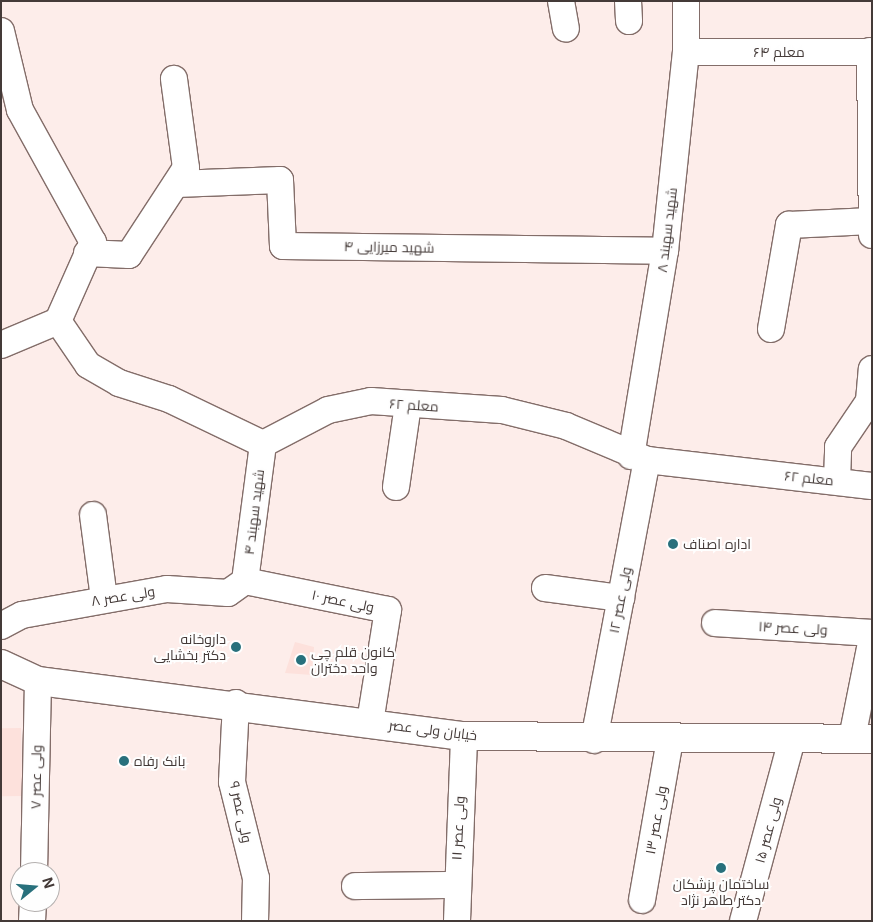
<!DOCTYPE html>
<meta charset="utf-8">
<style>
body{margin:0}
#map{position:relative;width:873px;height:922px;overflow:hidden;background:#fdedea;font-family:Inter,Cairo,sans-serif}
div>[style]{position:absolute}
.built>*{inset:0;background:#fde1dc;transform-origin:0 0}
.roads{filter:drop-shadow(1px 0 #836d69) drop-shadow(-1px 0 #836d69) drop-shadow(0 1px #836d69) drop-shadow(0 -1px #836d69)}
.minor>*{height:26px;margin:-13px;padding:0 13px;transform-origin:13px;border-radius:13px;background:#fff}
.major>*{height:28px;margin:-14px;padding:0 14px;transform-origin:14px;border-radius:14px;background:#fff}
.dots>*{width:14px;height:14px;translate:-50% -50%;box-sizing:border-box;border:2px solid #fefefe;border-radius:50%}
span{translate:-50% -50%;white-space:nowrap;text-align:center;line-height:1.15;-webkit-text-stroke:4px #fefefe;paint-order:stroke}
.street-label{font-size:14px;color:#443a38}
.poi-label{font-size:14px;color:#443a38}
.left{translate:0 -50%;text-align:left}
.right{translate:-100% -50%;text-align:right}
.frame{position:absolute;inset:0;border:2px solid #443a38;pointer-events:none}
.north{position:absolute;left:10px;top:862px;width:50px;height:50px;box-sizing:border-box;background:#fefefe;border:1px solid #b4b0af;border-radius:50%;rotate:73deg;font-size:14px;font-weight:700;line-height:20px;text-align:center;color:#443a38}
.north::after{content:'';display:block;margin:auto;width:18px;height:22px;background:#28707c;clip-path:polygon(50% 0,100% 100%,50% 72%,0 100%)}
</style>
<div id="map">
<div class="built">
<i style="clip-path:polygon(295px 642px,314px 647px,312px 675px,285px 673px)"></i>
<i style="left:21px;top:728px;width:68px;height:20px;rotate:89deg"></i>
</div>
<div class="roads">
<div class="minor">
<i style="left:561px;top:1px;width:28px;rotate:80deg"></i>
<i style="left:628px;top:1px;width:20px;rotate:87deg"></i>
<i style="left:1px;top:31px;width:81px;rotate:76.5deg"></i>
<i style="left:20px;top:110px;width:151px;rotate:61.1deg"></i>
<i style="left:93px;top:242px;width:86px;rotate:113.9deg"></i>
<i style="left:870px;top:51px;width:184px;rotate:89.4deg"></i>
<i style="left:686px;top:52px;width:186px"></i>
<i style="left:176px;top:184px;width:104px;rotate:-2.2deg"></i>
<i style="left:280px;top:180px;width:66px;rotate:87.4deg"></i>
<i style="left:283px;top:246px;width:382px;rotate:0.7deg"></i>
<i style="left:87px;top:253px;width:42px;rotate:2.7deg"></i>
<i style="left:129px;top:255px;width:104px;rotate:-56.8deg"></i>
<i style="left:186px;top:168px;width:90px;rotate:-97.7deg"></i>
<i style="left:771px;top:329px;width:106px;rotate:-80.2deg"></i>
<i style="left:789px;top:225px;width:82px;rotate:-2.8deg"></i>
<i style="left:1px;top:345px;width:62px;rotate:-22.8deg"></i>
<i style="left:58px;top:321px;width:53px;rotate:55.7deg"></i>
<i style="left:88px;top:365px;width:36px;rotate:30deg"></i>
<i style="left:119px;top:383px;width:52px;rotate:17.7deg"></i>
<i style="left:169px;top:399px;width:104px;rotate:25.6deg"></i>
<i style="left:263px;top:444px;width:73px;rotate:-27.6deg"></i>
<i style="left:328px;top:410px;width:44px;rotate:-11.8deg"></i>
<i style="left:371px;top:401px;width:131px;rotate:3.9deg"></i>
<i style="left:502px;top:410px;width:66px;rotate:14deg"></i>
<i style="left:566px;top:426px;width:88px;rotate:22.8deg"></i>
<i style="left:647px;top:460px;width:226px;rotate:6.6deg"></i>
<i style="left:631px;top:456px;width:208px;rotate:-80.6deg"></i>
<i style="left:665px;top:251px;width:200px;rotate:-84deg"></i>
<i style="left:686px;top:52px;width:51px;rotate:-90deg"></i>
<i style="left:837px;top:481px;width:34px;rotate:-88deg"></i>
<i style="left:838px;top:447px;width:55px;rotate:-56deg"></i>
<i style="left:869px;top:401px;width:32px;rotate:-85deg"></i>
<i style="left:396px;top:487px;width:83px;rotate:-81.7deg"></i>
<i style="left:93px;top:515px;width:84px;rotate:82.5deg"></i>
<i style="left:245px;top:581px;width:146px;rotate:11.5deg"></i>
<i style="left:388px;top:610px;width:113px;rotate:99.1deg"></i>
<i style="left:245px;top:581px;width:138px;rotate:-82.5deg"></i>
<i style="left:545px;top:588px;width:77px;rotate:7.5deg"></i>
<i style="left:715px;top:623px;width:157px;rotate:3.6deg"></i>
<i style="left:1px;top:626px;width:24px;rotate:-28deg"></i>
<i style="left:22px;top:615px;width:147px;rotate:-10.2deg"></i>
<i style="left:167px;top:589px;width:61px;rotate:3.8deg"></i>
<i style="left:228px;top:593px;width:21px;rotate:-35deg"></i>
<i style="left:236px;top:703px;width:79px;rotate:92.9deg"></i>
<i style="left:232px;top:782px;width:99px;rotate:76deg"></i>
<i style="left:256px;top:878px;width:43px;rotate:91.3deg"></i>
<i style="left:852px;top:738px;width:102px;rotate:-78.7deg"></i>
<i style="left:594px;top:740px;width:285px;rotate:-79.3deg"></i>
<i style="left:34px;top:872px;width:191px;rotate:-88.8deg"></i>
<i style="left:355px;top:886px;width:100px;rotate:-0.6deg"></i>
<i style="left:642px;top:900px;width:162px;rotate:-80.1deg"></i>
<i style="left:32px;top:921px;width:19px;rotate:-87deg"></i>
<i style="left:457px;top:921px;width:185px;rotate:-87.8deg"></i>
<i style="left:743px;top:921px;width:188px;rotate:-74.9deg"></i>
</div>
<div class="major">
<i style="left:1px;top:664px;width:41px;rotate:24.7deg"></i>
<i style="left:38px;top:681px;width:430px;rotate:7.4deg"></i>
<i style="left:464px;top:736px;width:408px;rotate:0.4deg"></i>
</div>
</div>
<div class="dots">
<i style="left:673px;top:544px;background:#28707c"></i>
<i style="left:236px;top:647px;background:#28707c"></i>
<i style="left:301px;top:660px;background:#28707c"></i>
<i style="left:124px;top:761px;background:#28707c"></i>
<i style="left:721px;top:868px;background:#28707c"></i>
</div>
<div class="street-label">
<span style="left:779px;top:52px">معلم ۶۴</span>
<span style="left:667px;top:230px;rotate:-83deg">شهید سهبند ۸</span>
<span style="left:389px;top:247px;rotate:1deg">شهید میرزایی ۴</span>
<span style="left:414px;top:405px;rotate:4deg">معلم ۶۲</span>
<span style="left:809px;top:478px;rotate:6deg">معلم ۶۲</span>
<span style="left:254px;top:512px;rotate:-83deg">شهید سهبند ۴</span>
<span style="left:123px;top:596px;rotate:-9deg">ولی عصر ۸</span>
<span style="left:620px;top:600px;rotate:-79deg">ولی عصر ۱۲</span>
<span style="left:343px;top:601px;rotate:12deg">ولی عصر ۱۰</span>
<span style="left:793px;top:628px;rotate:3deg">ولی عصر ۱۴</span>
<span style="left:433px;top:730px;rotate:7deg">خیابان ولی عصر</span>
<span style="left:36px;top:777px;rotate:-89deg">ولی عصر ۷</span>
<span style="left:241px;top:812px;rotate:78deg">ولی عصر ۹</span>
<span style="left:656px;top:820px;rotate:-80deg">ولی عصر ۱۳</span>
<span style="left:458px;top:828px;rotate:-87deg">ولی عصر ۱۱</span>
<span style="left:768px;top:830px;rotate:-75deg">ولی عصر ۱۵</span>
</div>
<div class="poi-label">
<span class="left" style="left:683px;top:544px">اداره اصناف</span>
<span class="right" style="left:226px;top:647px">داروخانه<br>دکتر بخشایی</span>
<span class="left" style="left:311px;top:660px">کانون قلم چی<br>واحد دختران</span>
<span class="left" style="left:134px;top:761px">بانک رفاه</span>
<span style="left:721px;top:892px">ساختمان پزشکان<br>دکتر طاهر نژاد</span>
</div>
<div class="frame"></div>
<div class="north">N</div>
</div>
